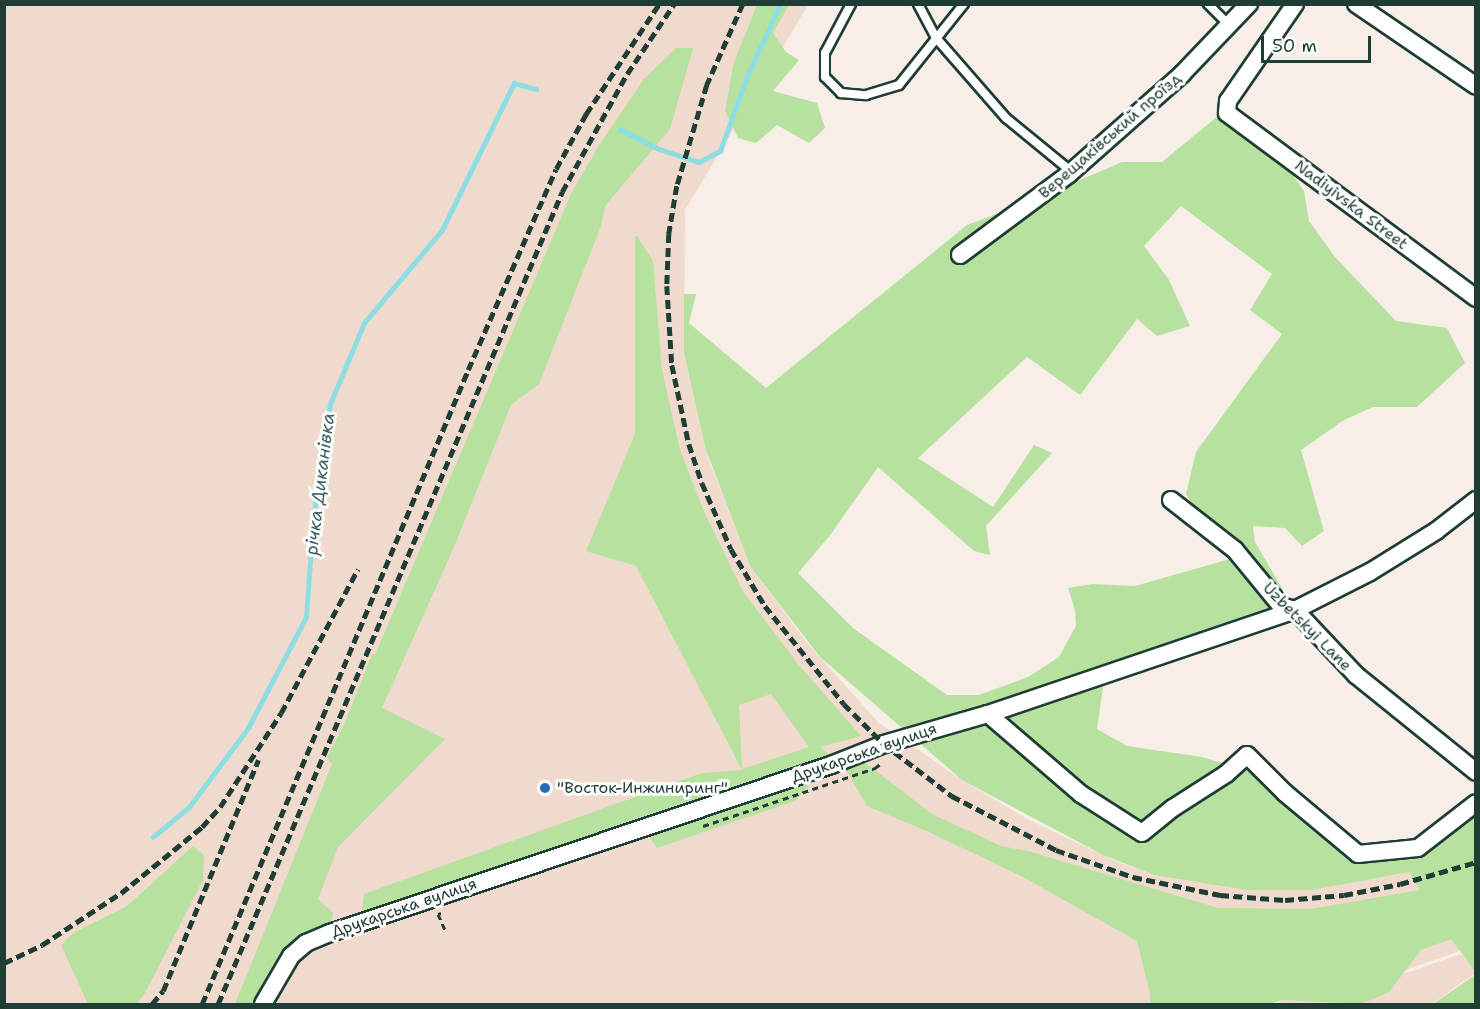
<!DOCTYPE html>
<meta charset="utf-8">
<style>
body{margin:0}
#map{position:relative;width:1480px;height:1009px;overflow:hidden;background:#f8eee8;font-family:"Shantell Sans",sans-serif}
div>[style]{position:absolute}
.built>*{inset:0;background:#f0dacd}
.green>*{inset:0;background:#b6e19e}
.stream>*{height:4.5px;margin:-2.25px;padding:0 2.25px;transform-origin:2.25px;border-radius:2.25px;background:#8ddee3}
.path>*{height:3px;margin-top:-1.5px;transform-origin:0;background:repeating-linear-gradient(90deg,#1f3d34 0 6px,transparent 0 10.5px)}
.roads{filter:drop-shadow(2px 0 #1f3d34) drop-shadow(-2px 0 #1f3d34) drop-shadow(0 2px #1f3d34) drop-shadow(0 -2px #1f3d34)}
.service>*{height:8px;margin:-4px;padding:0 4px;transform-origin:4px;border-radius:4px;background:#fff}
.minor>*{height:16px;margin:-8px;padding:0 8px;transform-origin:8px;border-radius:8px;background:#fff}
.rail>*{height:4.5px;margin-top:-2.25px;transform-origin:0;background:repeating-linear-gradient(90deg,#1f3d34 0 9px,transparent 0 13.5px)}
.dots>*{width:16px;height:16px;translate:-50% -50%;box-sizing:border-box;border:3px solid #fff;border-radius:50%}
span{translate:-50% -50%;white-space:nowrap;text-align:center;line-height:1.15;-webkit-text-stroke:6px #fff;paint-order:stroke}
.street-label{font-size:16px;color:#1f3d34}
.poi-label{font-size:16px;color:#1f3d34}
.left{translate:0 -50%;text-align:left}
.water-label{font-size:18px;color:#3a6560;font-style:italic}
.frame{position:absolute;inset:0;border:6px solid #1f3d34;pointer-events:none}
.scale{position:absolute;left:1261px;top:36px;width:110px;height:27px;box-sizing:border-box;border:3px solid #1f3d34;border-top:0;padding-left:8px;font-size:18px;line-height:21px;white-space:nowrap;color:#1f3d34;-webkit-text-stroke:4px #fff;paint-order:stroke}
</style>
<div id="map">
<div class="built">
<i style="clip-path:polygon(5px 4px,808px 5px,685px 210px,684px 353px,708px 458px,750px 566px,808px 644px,879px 723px,962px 780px,1029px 820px,1118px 862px,1154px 875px,1246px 890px,1313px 890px,1409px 872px,1460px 951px,1406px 970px,1342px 980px,1406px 973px,1461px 954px,1476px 970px,1475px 973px,1432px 1004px,1276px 1004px,1283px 1000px,1325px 1001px,1276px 995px,1254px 1004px,5px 1004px)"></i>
</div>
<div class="green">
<i style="clip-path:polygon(757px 5px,789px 5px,773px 33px,786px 52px,799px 60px,773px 91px,817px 103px,825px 128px,809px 143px,777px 125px,756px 143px,738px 138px,725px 111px,734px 62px)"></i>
<i style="clip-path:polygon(676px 48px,693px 48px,670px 129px,605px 206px,601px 226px,539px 384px,511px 405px,454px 547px,382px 708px,445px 739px,338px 847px,318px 899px,333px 913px,330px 933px,306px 943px,263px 1004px,235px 1004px,332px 764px,327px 757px,344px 725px,372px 654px,375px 655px,571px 194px,598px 147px,644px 79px)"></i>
<i style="clip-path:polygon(evenodd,1218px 116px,1275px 149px,1304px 191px,1309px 221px,1335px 257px,1396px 321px,1447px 328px,1465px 363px,1417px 407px,1373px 407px,1344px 420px,1301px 450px,1324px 531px,1302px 546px,1285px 528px,1253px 526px,1255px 542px,1283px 590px,1277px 616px,1105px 674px,1097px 729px,1127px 746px,1202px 757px,1258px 774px,1304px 820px,1358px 854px,1395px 849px,1461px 814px,1475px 803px,1475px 971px,1451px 939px,1421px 950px,1389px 992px,1361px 1004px,1283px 1000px,1268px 1004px,1150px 1004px,1150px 994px,1137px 941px,1023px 877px,929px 832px,867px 806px,841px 761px,859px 758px,932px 814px,1001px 846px,1028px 851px,1218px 908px,1311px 909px,1420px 890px,1409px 872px,1313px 890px,1246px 890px,1154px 875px,1103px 855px,962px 780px,820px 657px,750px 566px,706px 450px,684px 353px,684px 294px,696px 294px,689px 323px,766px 388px,967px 225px,1036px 199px,1122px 162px,1162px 162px,1218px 116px,1181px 206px,1272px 274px,1250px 310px,1282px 334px,1196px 452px,1186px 494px,1213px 541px,1230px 559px,1135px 586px,1093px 584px,1068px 588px,1075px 610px,1076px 626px,1059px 657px,1028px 677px,979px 695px,947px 695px,853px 628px,798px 573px,831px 534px,878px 467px,974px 551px,990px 555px,986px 526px,1052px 453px,1034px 445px,993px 507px,918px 458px,1027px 357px,1080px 395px,1137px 319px,1157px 336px,1190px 326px,1169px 280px,1144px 246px,1181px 206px)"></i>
<i style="clip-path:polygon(evenodd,635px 236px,637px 236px,653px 261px,662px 370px,680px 450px,705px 514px,744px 593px,798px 664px,861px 736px,820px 747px,833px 758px,795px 801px,657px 848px,640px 823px,362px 912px,364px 894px,702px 773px,742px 770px,636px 566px,586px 551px,635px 434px,635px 236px,771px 694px,809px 747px,742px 769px,739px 705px,771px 694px)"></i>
<i style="clip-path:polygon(193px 846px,204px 855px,203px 880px,145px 993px,137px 1004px,88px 1004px,61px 945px,73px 933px,127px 906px)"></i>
<i style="clip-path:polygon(1475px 975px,1475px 1004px,1433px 1004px)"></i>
</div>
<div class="stream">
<i style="left:620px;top:129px;width:44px;rotate:27.1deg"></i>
<i style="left:659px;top:149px;width:42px;rotate:18deg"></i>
<i style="left:699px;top:162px;width:24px;rotate:-28deg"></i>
<i style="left:720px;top:151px;width:77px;rotate:-70.1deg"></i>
<i style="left:746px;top:79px;width:82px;rotate:-65.6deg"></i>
<i style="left:153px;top:837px;width:47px;rotate:-39.8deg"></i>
<i style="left:189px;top:807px;width:99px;rotate:-53.2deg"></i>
<i style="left:248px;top:728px;width:125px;rotate:-62.4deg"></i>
<i style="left:306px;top:617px;width:98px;rotate:-85.9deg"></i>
<i style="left:313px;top:519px;width:116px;rotate:-81.6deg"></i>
<i style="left:330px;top:404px;width:88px;rotate:-67.2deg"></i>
<i style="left:364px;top:323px;width:121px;rotate:-50deg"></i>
<i style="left:442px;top:230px;width:164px;rotate:-63.9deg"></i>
<i style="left:514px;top:83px;width:23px;rotate:15deg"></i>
</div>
<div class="path">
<i style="left:703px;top:826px;width:182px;rotate:-18.6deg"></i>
<i style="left:875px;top:768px;width:10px;rotate:-37deg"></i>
<i style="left:441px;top:913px;width:3px;rotate:162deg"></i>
<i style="left:438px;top:914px;width:20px;rotate:66deg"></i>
</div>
<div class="roads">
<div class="service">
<i style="left:851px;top:4px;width:55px;rotate:118deg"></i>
<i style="left:825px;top:53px;width:24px;rotate:90deg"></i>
<i style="left:825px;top:77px;width:23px;rotate:45deg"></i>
<i style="left:841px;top:93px;width:25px;rotate:5deg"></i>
<i style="left:866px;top:95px;width:34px;rotate:-17deg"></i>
<i style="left:899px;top:85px;width:104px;rotate:-51.3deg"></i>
<i style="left:918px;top:4px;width:40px;rotate:62deg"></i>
<i style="left:937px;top:39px;width:105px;rotate:48.9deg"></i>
<i style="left:1006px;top:118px;width:85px;rotate:39.3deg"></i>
<i style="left:1208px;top:4px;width:30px;rotate:45deg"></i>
</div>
<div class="minor">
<i style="left:1295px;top:4px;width:118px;rotate:124.6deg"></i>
<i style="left:1228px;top:101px;width:12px;rotate:95deg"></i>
<i style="left:1227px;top:113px;width:310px;rotate:36.6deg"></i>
<i style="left:1356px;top:4px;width:145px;rotate:34.3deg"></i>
<i style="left:960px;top:255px;width:136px;rotate:-36.6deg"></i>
<i style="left:1069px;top:174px;width:151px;rotate:-41.5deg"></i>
<i style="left:1182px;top:74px;width:97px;rotate:-46.3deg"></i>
<i style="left:1171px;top:500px;width:81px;rotate:38deg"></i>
<i style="left:1235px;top:550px;width:72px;rotate:50.6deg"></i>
<i style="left:1281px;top:606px;width:15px;rotate:16deg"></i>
<i style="left:1295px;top:610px;width:89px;rotate:46.8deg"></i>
<i style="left:1356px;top:675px;width:154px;rotate:38.9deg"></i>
<i style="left:988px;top:714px;width:123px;rotate:40.7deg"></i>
<i style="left:1081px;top:794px;width:72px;rotate:32.6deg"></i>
<i style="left:1142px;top:833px;width:40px;rotate:-39deg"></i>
<i style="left:1173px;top:808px;width:63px;rotate:-32.7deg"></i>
<i style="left:1226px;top:774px;width:28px;rotate:-42deg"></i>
<i style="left:1247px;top:755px;width:54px;rotate:45deg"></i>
<i style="left:1285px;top:793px;width:95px;rotate:39.9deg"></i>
<i style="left:1358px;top:854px;width:60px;rotate:-5.7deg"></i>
<i style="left:1418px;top:848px;width:73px;rotate:-37.8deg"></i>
<i style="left:263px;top:1004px;width:56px;rotate:-59.7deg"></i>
<i style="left:291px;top:956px;width:20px;rotate:-41deg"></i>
<i style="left:306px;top:943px;width:26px;rotate:-23deg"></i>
<i style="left:330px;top:933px;width:528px;rotate:-18.54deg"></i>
<i style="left:831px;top:765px;width:57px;rotate:-21.6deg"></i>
<i style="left:884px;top:744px;width:108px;rotate:-16.1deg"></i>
<i style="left:988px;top:714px;width:324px;rotate:-18.7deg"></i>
<i style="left:1295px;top:610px;width:84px;rotate:-26.9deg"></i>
<i style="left:1370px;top:572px;width:78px;rotate:-31.8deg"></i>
<i style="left:1436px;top:531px;width:51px;rotate:-37.8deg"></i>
</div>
</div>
<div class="rail">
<i style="left:743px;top:4px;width:89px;rotate:114deg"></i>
<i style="left:707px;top:85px;width:105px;rotate:106.5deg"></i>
<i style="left:677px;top:186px;width:49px;rotate:99.5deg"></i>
<i style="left:669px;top:234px;width:52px;rotate:92.2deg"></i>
<i style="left:667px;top:286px;width:79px;rotate:86.4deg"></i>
<i style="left:672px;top:365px;width:81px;rotate:77.9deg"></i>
<i style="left:689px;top:444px;width:41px;rotate:71.6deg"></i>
<i style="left:702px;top:483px;width:72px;rotate:66.3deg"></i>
<i style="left:731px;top:549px;width:66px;rotate:59.2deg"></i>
<i style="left:765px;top:606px;width:126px;rotate:51.1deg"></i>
<i style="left:844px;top:704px;width:57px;rotate:45deg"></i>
<i style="left:884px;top:744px;width:86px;rotate:37.4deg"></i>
<i style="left:952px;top:796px;width:117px;rotate:27.4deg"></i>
<i style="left:1056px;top:850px;width:82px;rotate:19.3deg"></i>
<i style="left:1133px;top:877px;width:89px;rotate:11.7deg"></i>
<i style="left:1220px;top:895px;width:65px;rotate:4.4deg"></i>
<i style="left:1285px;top:900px;width:59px;rotate:-4.8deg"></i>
<i style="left:1344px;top:895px;width:57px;rotate:-11.1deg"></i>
<i style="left:1400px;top:884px;width:79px;rotate:-16.1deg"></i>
<i style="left:4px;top:963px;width:42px;rotate:-25.3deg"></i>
<i style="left:42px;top:945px;width:95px;rotate:-33.4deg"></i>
<i style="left:121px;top:893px;width:104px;rotate:-39.2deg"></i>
<i style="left:202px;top:827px;width:27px;rotate:-48deg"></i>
<i style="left:220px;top:807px;width:112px;rotate:-57deg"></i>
<i style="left:281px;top:713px;width:163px;rotate:-61.9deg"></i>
<i style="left:152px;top:1004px;width:17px;rotate:-50deg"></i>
<i style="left:163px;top:991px;width:250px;rotate:-67.6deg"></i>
<i style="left:202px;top:1004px;width:688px;rotate:-67.24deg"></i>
<i style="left:468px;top:370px;width:219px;rotate:-66.4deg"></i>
<i style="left:556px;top:169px;width:63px;rotate:-61.4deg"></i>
<i style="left:586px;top:114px;width:132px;rotate:-56.4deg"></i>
<i style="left:218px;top:1004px;width:882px;rotate:-67.04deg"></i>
<i style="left:562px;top:192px;width:135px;rotate:-61.2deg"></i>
<i style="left:627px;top:74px;width:84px;rotate:-56.1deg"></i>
</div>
<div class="dots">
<i style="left:545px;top:788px;background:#1f6fb2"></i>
</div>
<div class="street-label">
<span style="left:1110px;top:136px;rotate:-41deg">Верещаківський проїзд</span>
<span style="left:1351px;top:205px;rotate:37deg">Nadiyivska Street</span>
<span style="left:1307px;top:627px;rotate:45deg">Uzbetskyi Lane</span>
<span style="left:864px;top:753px;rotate:-19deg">Друкарська вулиця</span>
<span style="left:404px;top:908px;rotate:-19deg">Друкарська вулиця</span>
</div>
<div class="poi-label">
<span class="left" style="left:557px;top:788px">"Восток-Инжиниринг"</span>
</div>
<div class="water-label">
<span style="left:320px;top:484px;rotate:-83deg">річка Диканівка</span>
</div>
<div class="frame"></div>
<div class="scale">50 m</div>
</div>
